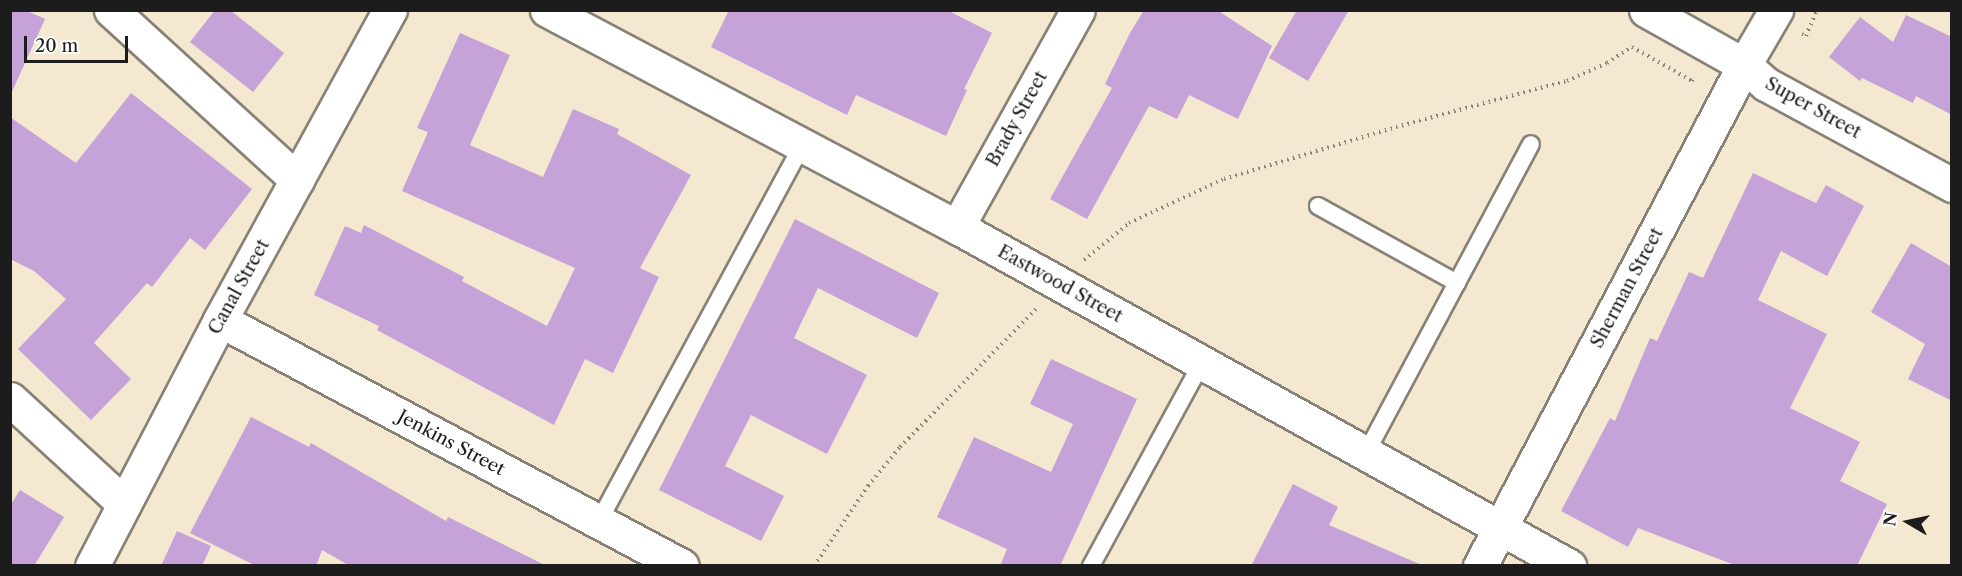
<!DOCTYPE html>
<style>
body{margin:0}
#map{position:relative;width:1962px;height:576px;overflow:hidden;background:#f4e8d0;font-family:"Libre Caslon Text",serif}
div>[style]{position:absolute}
.building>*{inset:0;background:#c5a2d7}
.path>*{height:4px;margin-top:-2px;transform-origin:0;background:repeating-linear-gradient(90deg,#888276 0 1.5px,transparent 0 6px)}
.roads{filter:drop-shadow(2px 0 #888276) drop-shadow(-2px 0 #888276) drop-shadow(0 2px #888276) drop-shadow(0 -2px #888276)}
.lane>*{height:16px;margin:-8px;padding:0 8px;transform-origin:8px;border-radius:8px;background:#fff}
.street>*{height:33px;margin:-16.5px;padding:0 16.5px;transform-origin:16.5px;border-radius:16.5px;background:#fff}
.secondary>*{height:33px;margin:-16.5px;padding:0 16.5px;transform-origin:16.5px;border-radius:16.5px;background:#fff}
span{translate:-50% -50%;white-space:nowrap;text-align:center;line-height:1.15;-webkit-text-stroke:4.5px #fff;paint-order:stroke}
.street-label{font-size:18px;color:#1c1c1c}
.frame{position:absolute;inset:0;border:12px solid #1c1c1c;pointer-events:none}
.north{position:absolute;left:1878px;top:492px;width:60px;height:60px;-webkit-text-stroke:4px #fff;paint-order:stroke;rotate:279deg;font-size:16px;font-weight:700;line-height:24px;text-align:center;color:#1c1c1c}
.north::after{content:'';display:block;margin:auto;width:21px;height:27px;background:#1c1c1c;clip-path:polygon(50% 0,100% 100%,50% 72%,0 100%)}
.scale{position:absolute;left:24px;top:36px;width:104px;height:27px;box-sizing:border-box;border:3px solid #1c1c1c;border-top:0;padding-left:8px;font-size:18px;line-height:21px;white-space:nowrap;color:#1c1c1c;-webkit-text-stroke:4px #fff;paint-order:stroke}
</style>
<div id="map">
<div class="building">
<i style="clip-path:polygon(10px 10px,25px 10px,45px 19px,10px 96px)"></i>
<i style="clip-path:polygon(215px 10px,230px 10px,284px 53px,253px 92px,190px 42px)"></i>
<i style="clip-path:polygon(729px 10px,947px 10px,992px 33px,964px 89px,967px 90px,946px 136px,856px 95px,847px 115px,711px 47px)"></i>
<i style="clip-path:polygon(1144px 10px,1217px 10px,1272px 46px,1238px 119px,1189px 95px,1177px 119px,1149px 106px,1087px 219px,1050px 199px,1112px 88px,1105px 84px,1130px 33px)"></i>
<i style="clip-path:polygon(1297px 10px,1349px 10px,1308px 81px,1269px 58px)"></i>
<i style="clip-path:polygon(1906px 15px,1952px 37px,1952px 115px,1916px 96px,1913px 103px,1862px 78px,1860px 81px,1829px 57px,1860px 17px,1893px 42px)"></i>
<i style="clip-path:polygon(460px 33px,510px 55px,470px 145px,543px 177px,573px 109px,619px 129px,617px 134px,691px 175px,640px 268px,659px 277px,613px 373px,585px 359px,554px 425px,377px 330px,379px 326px,314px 295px,345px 226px,361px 233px,364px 225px,464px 277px,462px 281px,547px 326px,575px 268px,402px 191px,428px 132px,417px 128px)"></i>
<i style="clip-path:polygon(131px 93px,252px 189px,205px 250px,190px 238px,152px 287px,147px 283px,94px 343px,131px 379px,91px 420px,18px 349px,66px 299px,34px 271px,10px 259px,10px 117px,76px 163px)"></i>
<i style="clip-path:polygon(1753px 173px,1816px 203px,1826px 185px,1864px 206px,1827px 276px,1781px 251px,1758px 300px,1827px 334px,1790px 408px,1860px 442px,1840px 481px,1887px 504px,1857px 566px,1737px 566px,1638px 528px,1628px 547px,1561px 511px,1610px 418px,1615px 421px,1650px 338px,1657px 341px,1689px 272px,1703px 278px)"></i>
<i style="clip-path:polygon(795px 219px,939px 293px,917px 338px,818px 288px,794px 338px,867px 375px,827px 454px,751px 415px,725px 466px,784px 496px,761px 541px,659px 490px)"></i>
<i style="clip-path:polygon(1911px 243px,1952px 267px,1952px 401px,1908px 379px,1925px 344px,1871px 312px)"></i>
<i style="clip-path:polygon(1051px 359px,1137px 399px,1060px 566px,1000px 566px,1007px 549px,937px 517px,974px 437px,1051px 472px,1073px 424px,1030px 404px)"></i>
<i style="clip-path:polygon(251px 417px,309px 447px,311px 443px,446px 521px,448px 517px,547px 566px,350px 566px,322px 550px,316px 566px,256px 566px,190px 533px)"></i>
<i style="clip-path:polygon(1293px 484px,1338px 507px,1329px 525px,1424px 566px,1251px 566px)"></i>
<i style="clip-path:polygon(20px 490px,64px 517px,34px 566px,10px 566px,10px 506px)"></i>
<i style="clip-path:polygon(177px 531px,211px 546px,202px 566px,161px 566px)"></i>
</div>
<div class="path">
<i style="left:1802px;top:34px;width:4px;rotate:27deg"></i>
<i style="left:1806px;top:36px;width:28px;rotate:-67deg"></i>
<i style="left:1084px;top:260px;width:58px;rotate:-39.4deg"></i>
<i style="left:1129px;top:223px;width:105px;rotate:-24.9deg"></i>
<i style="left:1224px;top:179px;width:180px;rotate:-16.8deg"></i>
<i style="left:1396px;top:127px;width:177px;rotate:-15.1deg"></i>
<i style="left:1567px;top:81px;width:44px;rotate:-24.2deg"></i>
<i style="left:1607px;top:63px;width:30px;rotate:-33deg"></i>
<i style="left:1632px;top:47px;width:69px;rotate:29.5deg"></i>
<i style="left:1692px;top:81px;width:4px;rotate:-63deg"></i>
<i style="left:814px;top:566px;width:97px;rotate:-56deg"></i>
<i style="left:868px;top:486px;width:50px;rotate:-50.6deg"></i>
<i style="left:900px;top:447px;width:195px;rotate:-45.4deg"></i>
</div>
<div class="roads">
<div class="lane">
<i style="left:1318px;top:206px;width:159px;rotate:29deg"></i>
<i style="left:1366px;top:453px;width:350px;rotate:-61.9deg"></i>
<i style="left:599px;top:521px;width:427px;rotate:-61.6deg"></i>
<i style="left:1091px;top:566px;width:232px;rotate:-61.4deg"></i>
</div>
<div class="street">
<i style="left:111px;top:10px;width:252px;rotate:42.4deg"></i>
<i style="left:547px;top:10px;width:464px;rotate:27.9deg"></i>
<i style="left:957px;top:227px;width:700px;rotate:28.98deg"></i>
<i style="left:1646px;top:10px;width:112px;rotate:29.3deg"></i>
<i style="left:1744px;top:65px;width:29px;rotate:41deg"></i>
<i style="left:1766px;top:84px;width:212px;rotate:28.5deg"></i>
<i style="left:957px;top:227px;width:248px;rotate:-60.9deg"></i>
<i style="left:220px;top:320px;width:523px;rotate:28.03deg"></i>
<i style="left:10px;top:399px;width:155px;rotate:42.6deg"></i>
<i style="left:1480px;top:566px;width:566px;rotate:-62.21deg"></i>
<i style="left:1744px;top:65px;width:64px;rotate:-59.8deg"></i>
</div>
<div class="secondary">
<i style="left:92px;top:566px;width:277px;rotate:-62.5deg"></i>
<i style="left:220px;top:320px;width:354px;rotate:-61.3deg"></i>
</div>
</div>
<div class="street-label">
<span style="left:1813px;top:108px;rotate:29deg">Super Street</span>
<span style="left:1017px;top:119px;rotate:-61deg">Brady Street</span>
<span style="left:1060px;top:284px;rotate:29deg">Eastwood Street</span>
<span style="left:239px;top:287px;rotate:-61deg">Canal Street</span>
<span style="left:1627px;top:288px;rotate:-62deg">Sherman Street</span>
<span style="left:451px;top:443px;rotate:28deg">Jenkins Street</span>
</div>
<div class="frame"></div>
<div class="north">N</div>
<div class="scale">20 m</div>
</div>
